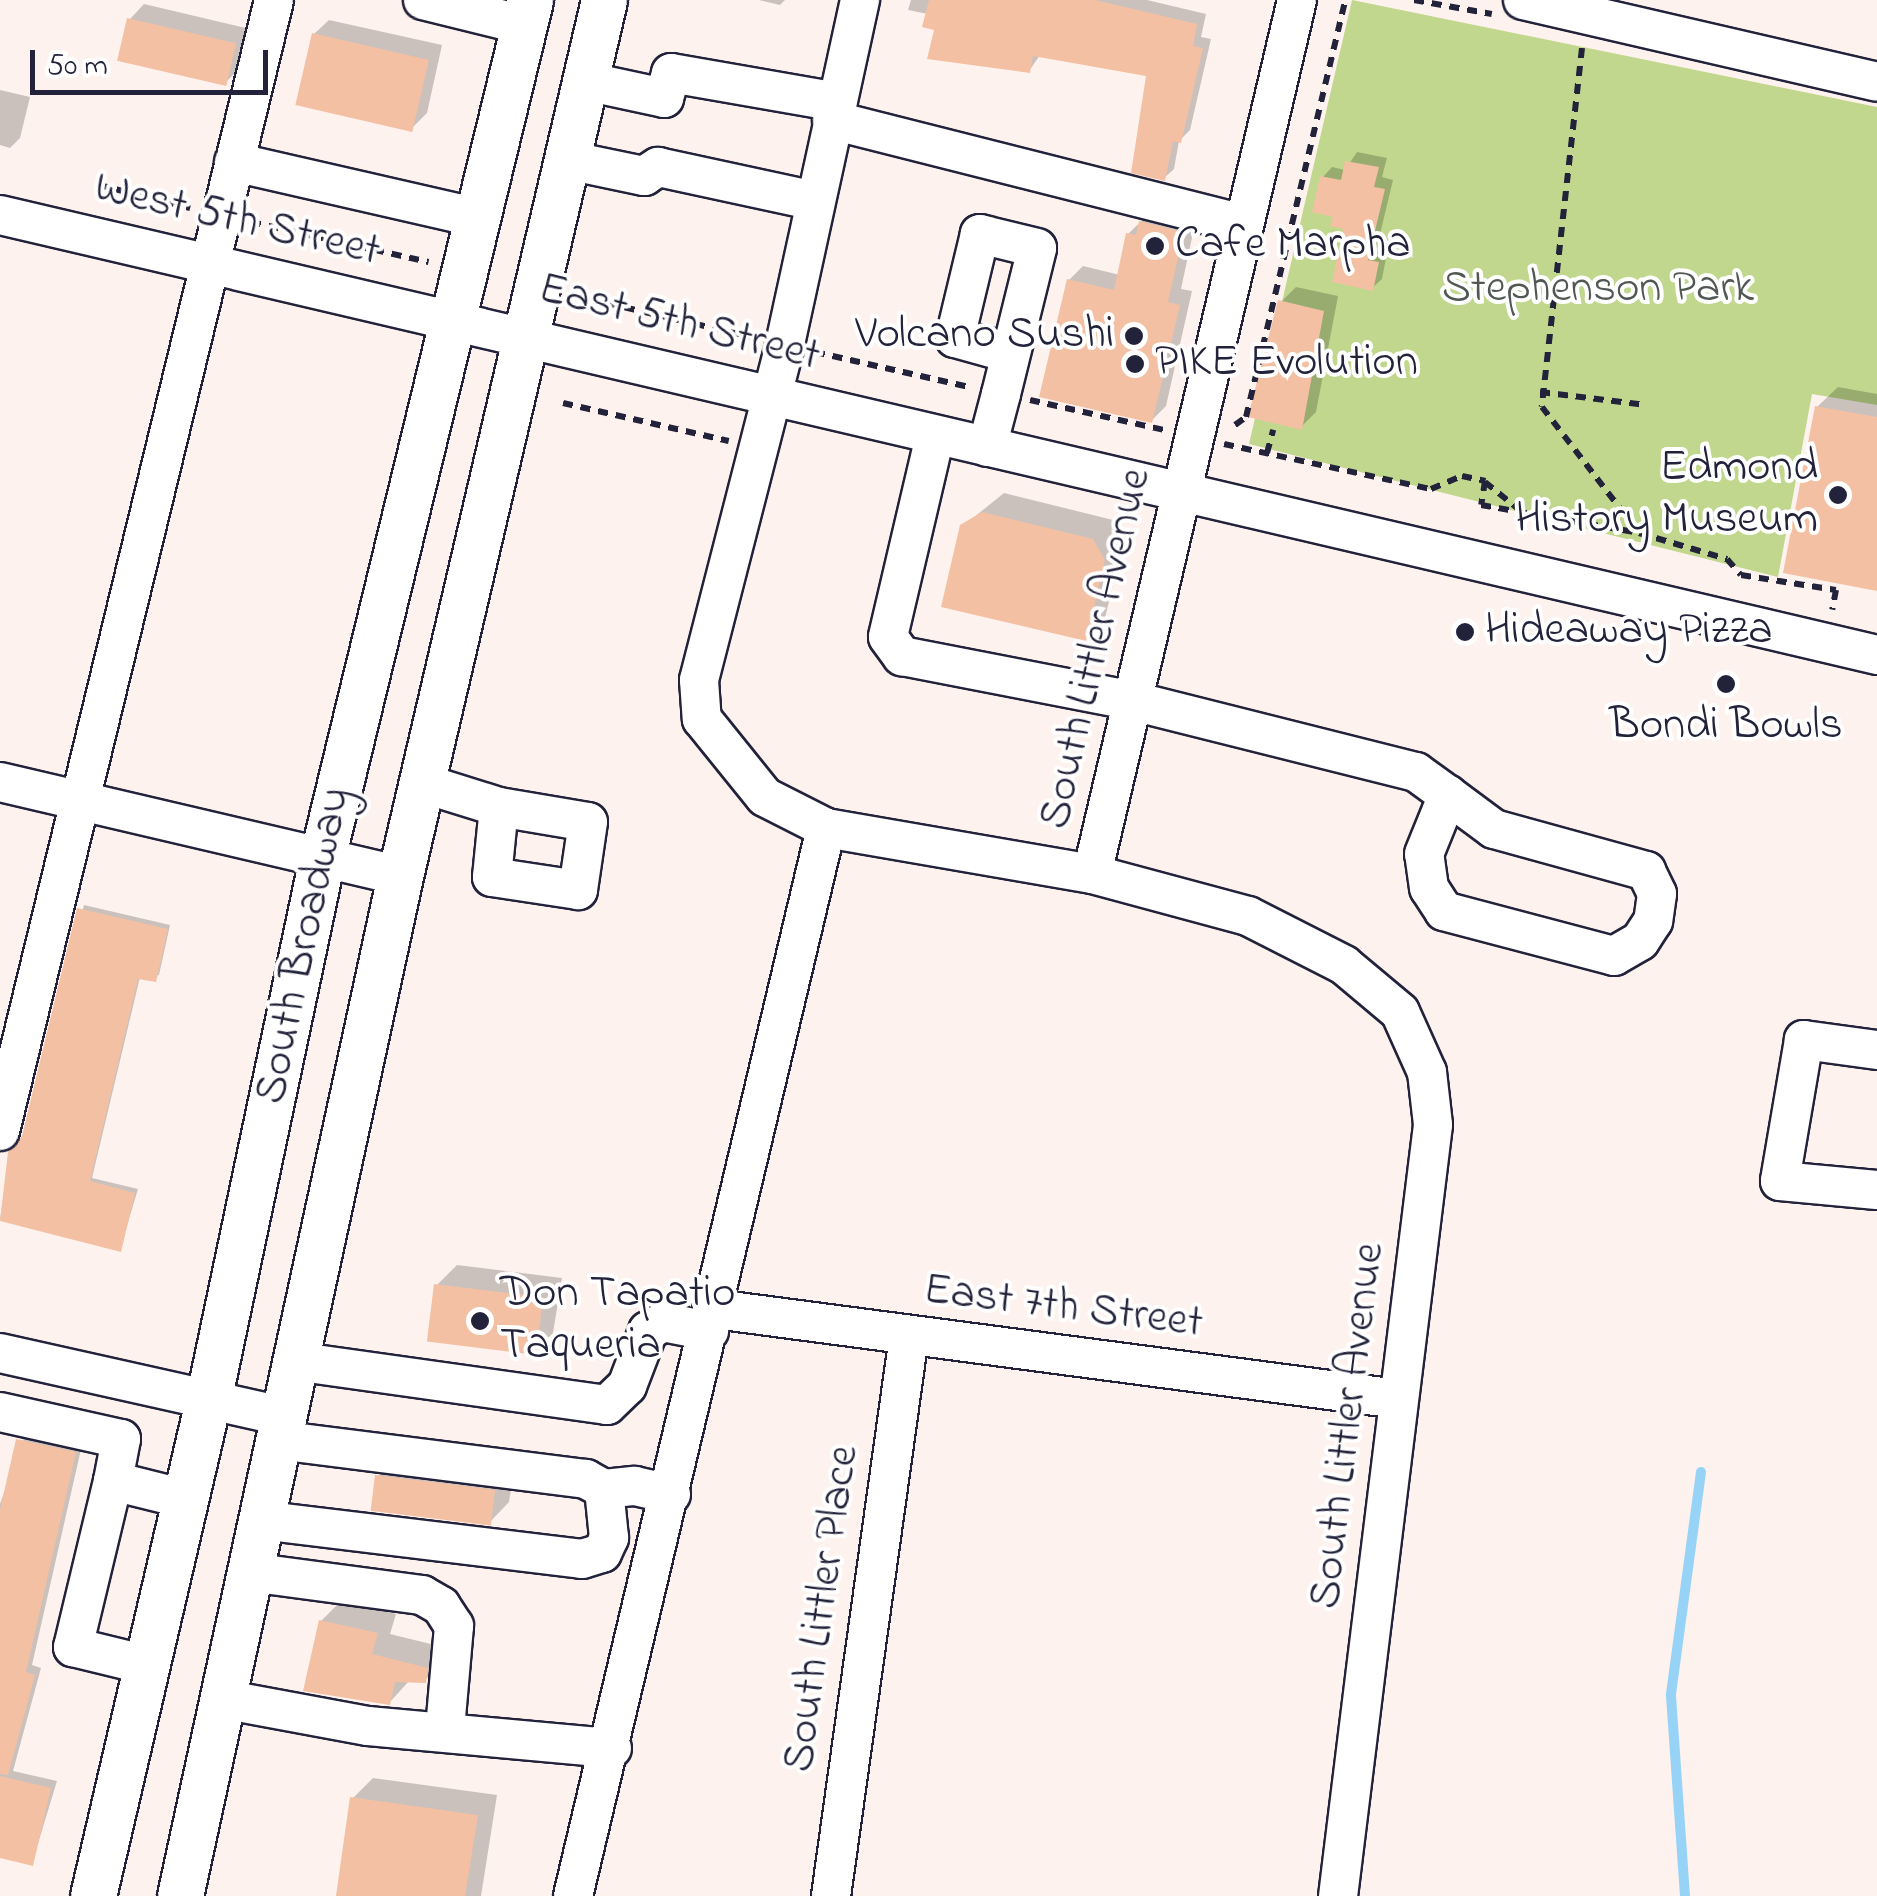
<!DOCTYPE html>
<style>
body{margin:0}
#map{position:relative;width:1877px;height:1896px;overflow:hidden;background:#fdf2ed;font-family:"Indie Flower",sans-serif}
div>[style]{position:absolute}
.green>*{inset:0;background:#c0d78d}
.shadow>*{inset:0;background:#0003}
.stream>*{height:10px;margin:-5px;padding:0 5px;transform-origin:5px;border-radius:5px;background:#97d3f7}
.building>*{inset:0;background:#f3c0a4;transform-origin:0 0}
.path>*{height:6px;margin-top:-3px;transform-origin:0;background:repeating-linear-gradient(90deg,#22223b 0 10px,transparent 0 18px)}
.roads{filter:drop-shadow(2px 0 #22223b) drop-shadow(-2px 0 #22223b) drop-shadow(0 2px #22223b) drop-shadow(0 -2px #22223b)}
.minor>*{height:38px;margin:-19px;padding:0 19px;transform-origin:19px;border-radius:19px;background:#fff}
.major>*{height:45px;margin:-22.5px;padding:0 22.5px;transform-origin:22.5px;border-radius:22.5px;background:#fff}
.dots>*{width:28px;height:28px;translate:-50% -50%;box-sizing:border-box;border:5px solid #fff;border-radius:50%}
span{translate:-50% -50%;white-space:nowrap;text-align:center;line-height:1.15;-webkit-text-stroke:8px #fff;paint-order:stroke}
.street-label{font-size:45px;color:#22223b}
.poi-label{font-size:45px;color:#22223b}
.left{translate:0 -50%;text-align:left}
.right{translate:-100% -50%;text-align:right}
.park-label{font-size:45px;color:#515854}
.scale{position:absolute;left:30px;top:50px;width:238px;height:45px;box-sizing:border-box;border:5px solid #22223b;border-top:0;padding-left:12px;font-size:30px;line-height:35px;white-space:nowrap;color:#22223b;-webkit-text-stroke:8px #fff;paint-order:stroke}
</style>
<div id="map">
<div class="green">
<i style="clip-path:polygon(1352px 0,1877px 107px,1877px 405px,1812px 394px,1778px 577px,1249px 444px)"></i>
</div>
<div class="shadow">
<i style="clip-path:polygon(759px 0,785px 0,780px 5px)"></i>
<i style="clip-path:polygon(911px 0,1147px 0,1206px 14px,1201px 37px,1211px 39px,1190px 130px,1179px 141px,1174px 169px,1164px 178px,1149px 74px,1040px 55px,1029px 71px,930px 57px,937px 28px,928px 14px,908px 10px)"></i>
<i style="clip-path:polygon(144px 4px,250px 29px,240px 68px,225px 83px,130px 19px)"></i>
<i style="clip-path:polygon(329px 20px,442px 45px,427px 113px,412px 128px,314px 34px)"></i>
<i style="clip-path:polygon(0 90px,30px 97px,20px 138px,10px 148px,0 145px)"></i>
<i style="clip-path:polygon(1357px 152px,1387px 158px,1382px 177px,1393px 180px,1376px 251px,1387px 253px,1382px 279px,1372px 288px,1323px 177px,1332px 167px,1345px 170px)"></i>
<i style="clip-path:polygon(1155px 208px,1196px 219px,1181px 289px,1192px 291px,1166px 406px,1152px 420px,1069px 280px,1083px 266px,1120px 275px,1128px 234px)"></i>
<i style="clip-path:polygon(1296px 287px,1338px 296px,1316px 412px,1301px 427px,1281px 302px)"></i>
<i style="clip-path:polygon(1838px 387px,1877px 394px,1877px 589px,1817px 407px)"></i>
<i style="clip-path:polygon(1004px 493px,1113px 520px,1124px 539px,1105px 618px,1085px 638px,963px 526px)"></i>
<i style="clip-path:polygon(84px 905px,170px 925px,159px 975px,140px 977px,92px 1178px,138px 1189px,120px 1249px,0 1219px,10px 1153px,24px 1138px)"></i>
<i style="clip-path:polygon(457px 1265px,562px 1278px,553px 1333px,533px 1353px,437px 1285px)"></i>
<i style="clip-path:polygon(26px 1432px,82px 1445px,32px 1665px,41px 1668px,13px 1771px,57px 1781px,32px 1863px,0 1855px,0 1504px)"></i>
<i style="clip-path:polygon(398px 1456px,514px 1471px,509px 1502px,489px 1523px,378px 1476px)"></i>
<i style="clip-path:polygon(341px 1601px,396px 1614px,390px 1634px,447px 1648px,446px 1660px,425px 1680px,410px 1680px,389px 1703px,321px 1621px)"></i>
<i style="clip-path:polygon(373px 1778px,497px 1795px,481px 1896px,338px 1896px,353px 1798px)"></i>
</div>
<div class="stream">
<i style="left:1685px;top:1896px;width:202px;rotate:-94deg"></i>
<i style="left:1671px;top:1694px;width:224px;rotate:-82.3deg"></i>
</div>
<div class="building">
<i style="clip-path:polygon(929px 0,1095px 0,1197px 24px,1193px 46px,1203px 48px,1181px 143px,1173px 141px,1165px 181px,1131px 173px,1146px 76px,1033px 56px,1030px 73px,927px 59px,934px 30px,922px 27px)"></i>
<i style="left:127px;top:18px;width:112px;height:44px;rotate:13deg"></i>
<i style="left:312px;top:33px;width:120px;height:74px;rotate:13deg"></i>
<i style="clip-path:polygon(1345px 161px,1379px 167px,1374px 187px,1385px 189px,1368px 260px,1379px 262px,1373px 291px,1332px 282px,1343px 229px,1330px 226px,1333px 217px,1312px 212px,1320px 176px,1341px 180px)"></i>
<i style="clip-path:polygon(1139px 221px,1184px 232px,1168px 302px,1180px 305px,1152px 423px,1039px 397px,1067px 279px,1114px 290px,1126px 233px,1136px 235px)"></i>
<i style="clip-path:polygon(1278px 300px,1324px 311px,1302px 430px,1248px 417px)"></i>
<i style="clip-path:polygon(1815px 406px,1877px 417px,1877px 591px,1783px 573px)"></i>
<i style="clip-path:polygon(982px 512px,1093px 539px,1105px 560px,1086px 641px,941px 607px,960px 525px)"></i>
<i style="clip-path:polygon(77px 908px,168px 929px,156px 982px,138px 979px,90px 1181px,135px 1193px,121px 1252px,0 1221px,8px 1152px,22px 1136px)"></i>
<i style="left:434px;top:1284px;width:110px;height:58px;rotate:7deg"></i>
<i style="clip-path:polygon(16px 1439px,76px 1452px,26px 1672px,35px 1675px,8px 1775px,0 1774px,0 1510px)"></i>
<i style="left:375px;top:1475px;width:121px;height:36px;rotate:7deg"></i>
<i style="clip-path:polygon(319px 1620px,378px 1633px,372px 1654px,428px 1668px,426px 1683px,395px 1682px,390px 1705px,303px 1691px)"></i>
<i style="clip-path:polygon(0 1776px,51px 1788px,33px 1866px,0 1858px)"></i>
<i style="clip-path:polygon(350px 1797px,478px 1815px,465px 1896px,336px 1896px)"></i>
</div>
<div class="path">
<i style="left:1414px;top:0;width:79px;rotate:10.2deg"></i>
<i style="left:1582px;top:48px;width:361px;rotate:96.4deg"></i>
<i style="left:1542px;top:407px;width:159px;rotate:52.4deg"></i>
<i style="left:99px;top:185px;width:94px;rotate:14.2deg"></i>
<i style="left:251px;top:222px;width:182px;rotate:12.7deg"></i>
<i style="left:572px;top:295px;width:188px;rotate:13.2deg"></i>
<i style="left:815px;top:352px;width:158px;rotate:12.8deg"></i>
<i style="left:1540px;top:392px;width:107px;rotate:7deg"></i>
<i style="left:1030px;top:400px;width:137px;rotate:12.6deg"></i>
<i style="left:563px;top:403px;width:170px;rotate:12.9deg"></i>
<i style="left:1235px;top:425px;width:14px;rotate:-36deg"></i>
<i style="left:1246px;top:417px;width:429px;rotate:-76.6deg"></i>
<i style="left:1224px;top:444px;width:212px;rotate:12.3deg"></i>
<i style="left:1431px;top:489px;width:34px;rotate:-23deg"></i>
<i style="left:1462px;top:476px;width:24px;rotate:12deg"></i>
<i style="left:1485px;top:481px;width:24px;rotate:99deg"></i>
<i style="left:1481px;top:505px;width:160px;rotate:10deg"></i>
<i style="left:1639px;top:533px;width:92px;rotate:16.5deg"></i>
<i style="left:1727px;top:559px;width:21px;rotate:49deg"></i>
<i style="left:1741px;top:575px;width:96px;rotate:9deg"></i>
<i style="left:1836px;top:590px;width:20px;rotate:101deg"></i>
<i style="left:1267px;top:453px;width:24px;rotate:-75deg"></i>
<i style="left:1485px;top:482px;width:48px;rotate:39deg"></i>
</div>
<div class="roads">
<div class="minor">
<i style="left:423px;top:0;width:104px;rotate:13.9deg"></i>
<i style="left:860px;top:0;width:353px;rotate:102.3deg"></i>
<i style="left:785px;top:345px;width:346px;rotate:104.4deg"></i>
<i style="left:699px;top:680px;width:39px;rotate:86deg"></i>
<i style="left:702px;top:719px;width:100px;rotate:51.1deg"></i>
<i style="left:765px;top:797px;width:68px;rotate:26.9deg"></i>
<i style="left:826px;top:828px;width:270px;rotate:9.8deg"></i>
<i style="left:1092px;top:874px;width:162px;rotate:15.1deg"></i>
<i style="left:1248px;top:916px;width:108px;rotate:27deg"></i>
<i style="left:1344px;top:965px;width:73px;rotate:40deg"></i>
<i style="left:1400px;top:1012px;width:66px;rotate:65.8deg"></i>
<i style="left:1427px;top:1072px;width:53px;rotate:83.5deg"></i>
<i style="left:1433px;top:1125px;width:777px;rotate:97.02deg"></i>
<i style="left:1523px;top:0;width:363px;rotate:13deg"></i>
<i style="left:585px;top:81px;width:81px;rotate:12.1deg"></i>
<i style="left:664px;top:98px;width:26px;rotate:-74deg"></i>
<i style="left:671px;top:73px;width:169px;rotate:9.9deg"></i>
<i style="left:832px;top:120px;width:423px;rotate:14.2deg"></i>
<i style="left:567px;top:160px;width:79px;rotate:11.7deg"></i>
<i style="left:644px;top:176px;width:17px;rotate:-33deg"></i>
<i style="left:658px;top:167px;width:161px;rotate:12.2deg"></i>
<i style="left:234px;top:162px;width:250px;rotate:12.9deg"></i>
<i style="left:0;top:215px;width:1928px;rotate:13.19deg"></i>
<i style="left:935px;top:436px;width:206px;rotate:103.2deg"></i>
<i style="left:888px;top:637px;width:24px;rotate:54deg"></i>
<i style="left:902px;top:656px;width:235px;rotate:11deg"></i>
<i style="left:1133px;top:701px;width:292px;rotate:14.1deg"></i>
<i style="left:1416px;top:772px;width:39px;rotate:36deg"></i>
<i style="left:1448px;top:795px;width:57px;rotate:36.5deg"></i>
<i style="left:1494px;top:829px;width:158px;rotate:15.4deg"></i>
<i style="left:1646px;top:871px;width:25px;rotate:64deg"></i>
<i style="left:1657px;top:894px;width:27px;rotate:98deg"></i>
<i style="left:1653px;top:921px;width:24px;rotate:123deg"></i>
<i style="left:1640px;top:941px;width:30px;rotate:150deg"></i>
<i style="left:1614px;top:956px;width:176px;rotate:-165.2deg"></i>
<i style="left:1444px;top:911px;width:27px;rotate:-123deg"></i>
<i style="left:1429px;top:888px;width:34px;rotate:-98deg"></i>
<i style="left:1424px;top:854px;width:64px;rotate:-67.9deg"></i>
<i style="left:987px;top:447px;width:55px;rotate:-75.2deg"></i>
<i style="left:1001px;top:394px;width:150px;rotate:-76.1deg"></i>
<i style="left:1037px;top:248px;width:59px;rotate:-166.2deg"></i>
<i style="left:980px;top:234px;width:107px;rotate:103.5deg"></i>
<i style="left:955px;top:338px;width:57px;rotate:15.3deg"></i>
<i style="left:0;top:782px;width:411px;rotate:13.2deg"></i>
<i style="left:422px;top:783px;width:81px;rotate:17.3deg"></i>
<i style="left:499px;top:807px;width:90px;rotate:9.6deg"></i>
<i style="left:588px;top:822px;width:69px;rotate:98.4deg"></i>
<i style="left:578px;top:890px;width:87px;rotate:-171.4deg"></i>
<i style="left:492px;top:877px;width:70px;rotate:-84.3deg"></i>
<i style="left:1092px;top:874px;width:898px;rotate:-76.8deg"></i>
<i style="left:1877px;top:1050px;width:74px;rotate:-172.2deg"></i>
<i style="left:1804px;top:1040px;width:143px;rotate:99.7deg"></i>
<i style="left:1780px;top:1181px;width:97px;rotate:5.3deg"></i>
<i style="left:0;top:1131px;width:1164px;rotate:-76.38deg"></i>
<i style="left:715px;top:1309px;width:689px;rotate:7.51deg"></i>
<i style="left:0;top:1353px;width:289px;rotate:12.6deg"></i>
<i style="left:294px;top:1361px;width:316px;rotate:8deg"></i>
<i style="left:607px;top:1405px;width:28px;rotate:-44deg"></i>
<i style="left:627px;top:1386px;width:59px;rotate:-69.1deg"></i>
<i style="left:648px;top:1331px;width:17px;rotate:-31deg"></i>
<i style="left:663px;top:1322px;width:47px;rotate:11.1deg"></i>
<i style="left:0;top:1412px;width:124px;rotate:12.6deg"></i>
<i style="left:121px;top:1439px;width:43px;rotate:100.8deg"></i>
<i style="left:113px;top:1481px;width:74px;rotate:14deg"></i>
<i style="left:113px;top:1481px;width:171px;rotate:103.5deg"></i>
<i style="left:73px;top:1647px;width:76px;rotate:13.7deg"></i>
<i style="left:604px;top:1489px;width:31px;rotate:-6deg"></i>
<i style="left:635px;top:1486px;width:37px;rotate:13deg"></i>
<i style="left:260px;top:1520px;width:324px;rotate:6.9deg"></i>
<i style="left:582px;top:1559px;width:21px;rotate:-17deg"></i>
<i style="left:602px;top:1553px;width:17px;rotate:-65deg"></i>
<i style="left:609px;top:1538px;width:49px;rotate:-95.8deg"></i>
<i style="left:604px;top:1489px;width:21px;rotate:-151deg"></i>
<i style="left:586px;top:1479px;width:311px;rotate:-172.8deg"></i>
<i style="left:249px;top:1572px;width:175px;rotate:7.6deg"></i>
<i style="left:422px;top:1595px;width:22px;rotate:30deg"></i>
<i style="left:441px;top:1606px;width:24px;rotate:57deg"></i>
<i style="left:454px;top:1626px;width:103px;rotate:95deg"></i>
<i style="left:222px;top:1699px;width:148px;rotate:10.5deg"></i>
<i style="left:368px;top:1726px;width:245px;rotate:5.2deg"></i>
<i style="left:573px;top:1896px;width:1098px;rotate:-76.67deg"></i>
<i style="left:831px;top:1896px;width:565px;rotate:-82.07deg"></i>
</div>
<div class="major">
<i style="left:93px;top:1896px;width:508px;rotate:-76.92deg"></i>
<i style="left:208px;top:1401px;width:555px;rotate:-78.14deg"></i>
<i style="left:322px;top:858px;width:883px;rotate:-76.37deg"></i>
<i style="left:180px;top:1896px;width:1043px;rotate:-77.83deg"></i>
<i style="left:400px;top:876px;width:899px;rotate:-76.89deg"></i>
</div>
</div>
<div class="dots">
<i style="left:1155px;top:246px;background:#22223b"></i>
<i style="left:1134px;top:336px;background:#22223b"></i>
<i style="left:1135px;top:364px;background:#22223b"></i>
<i style="left:1838px;top:495px;background:#22223b"></i>
<i style="left:1465px;top:632px;background:#22223b"></i>
<i style="left:1726px;top:684px;background:#22223b"></i>
<i style="left:480px;top:1321px;background:#22223b"></i>
</div>
<div class="street-label">
<span style="left:237px;top:221px;rotate:13deg">West 5th Street</span>
<span style="left:679px;top:324px;rotate:14deg">East 5th Street</span>
<span style="left:1097px;top:649px;rotate:-77deg">South Littler Avenue</span>
<span style="left:305px;top:946px;rotate:-78deg">South Broadway</span>
<span style="left:1063px;top:1308px;rotate:7deg">East 7th Street</span>
<span style="left:1349px;top:1426px;rotate:-83deg">South Littler Avenue</span>
<span style="left:823px;top:1609px;rotate:-82deg">South Littler Place</span>
</div>
<div class="poi-label">
<span class="left" style="left:1175px;top:246px">Cafe Marpha</span>
<span class="right" style="left:1114px;top:336px">Volcano Sushi</span>
<span class="left" style="left:1155px;top:364px">PIKE Evolution</span>
<span class="right" style="left:1818px;top:495px">Edmond<br>History Museum</span>
<span class="left" style="left:1485px;top:632px">Hideaway Pizza</span>
<span style="left:1726px;top:727px">Bondi Bowls</span>
<span class="left" style="left:500px;top:1321px">Don Tapatio<br>Taqueria</span>
</div>
<div class="park-label">
<span style="left:1598px;top:290px">Stephenson Park</span>
</div>
<div class="scale">50 m</div>
</div>
